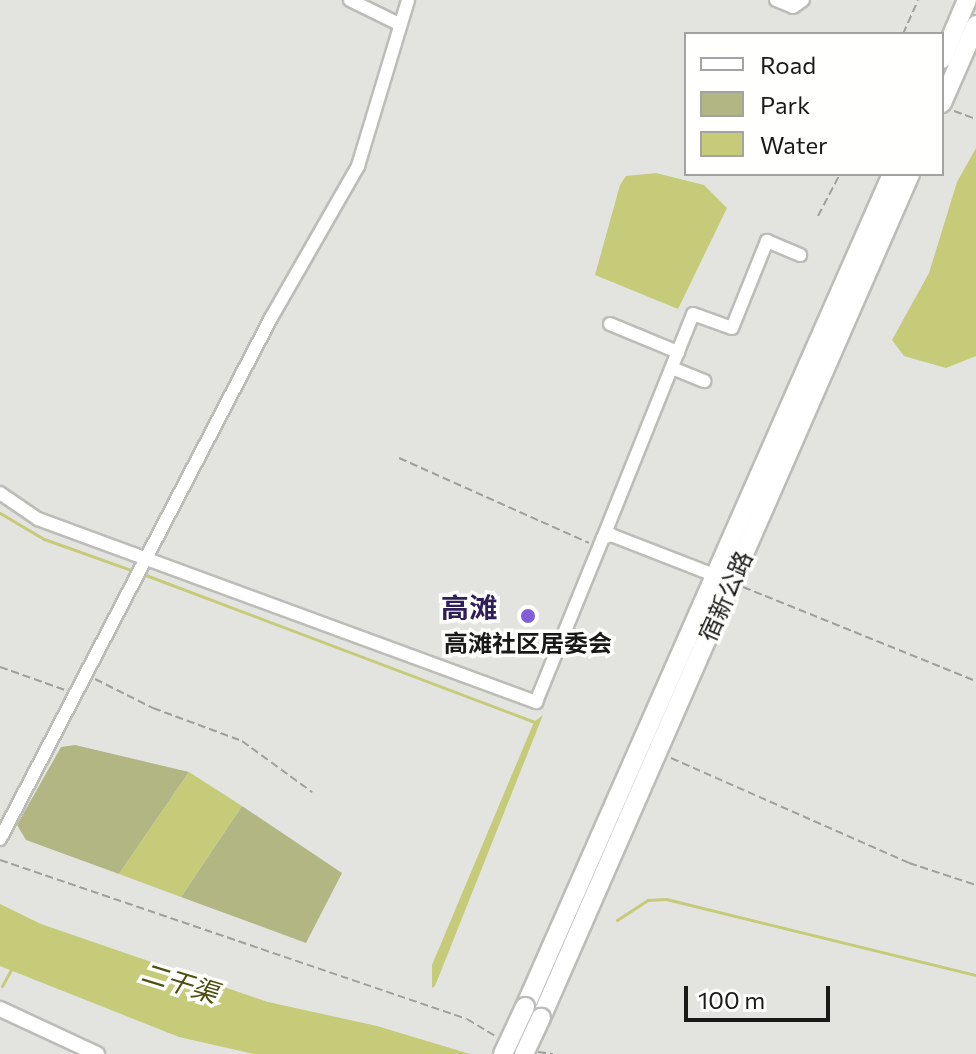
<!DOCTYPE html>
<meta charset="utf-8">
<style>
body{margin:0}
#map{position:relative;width:976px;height:1054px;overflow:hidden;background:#e3e4e0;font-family:Commissioner,"Noto Sans SC",sans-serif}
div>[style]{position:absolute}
.green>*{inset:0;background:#b1b682}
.water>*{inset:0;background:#c5cb78}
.stream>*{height:3px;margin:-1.5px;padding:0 1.5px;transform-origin:1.5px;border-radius:1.5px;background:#c5cb78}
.path>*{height:2px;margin-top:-1px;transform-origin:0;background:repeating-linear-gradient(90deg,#9fa09d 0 8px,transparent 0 12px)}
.roads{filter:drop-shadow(2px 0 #bcbcb9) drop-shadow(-2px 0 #bcbcb9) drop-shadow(0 2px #bcbcb9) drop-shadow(0 -2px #bcbcb9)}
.minor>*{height:12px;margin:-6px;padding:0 6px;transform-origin:6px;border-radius:6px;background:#fff}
.major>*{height:14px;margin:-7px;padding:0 7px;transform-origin:7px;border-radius:7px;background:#fff}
.highway>*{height:18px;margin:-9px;padding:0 9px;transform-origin:9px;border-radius:9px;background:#fff}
.bridges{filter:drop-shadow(2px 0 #bcbcb9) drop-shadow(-2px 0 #bcbcb9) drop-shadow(0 2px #bcbcb9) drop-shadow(0 -2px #bcbcb9)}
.highway-bridge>*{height:18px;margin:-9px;padding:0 9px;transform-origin:9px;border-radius:9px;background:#fff}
.dots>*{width:22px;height:22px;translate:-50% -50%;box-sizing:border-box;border:4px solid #fffffe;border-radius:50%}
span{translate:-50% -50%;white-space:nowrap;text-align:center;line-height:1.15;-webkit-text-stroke:7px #fffffe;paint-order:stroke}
.street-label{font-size:24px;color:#191918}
.poi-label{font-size:24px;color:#191918;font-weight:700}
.water-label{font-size:26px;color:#4c4f10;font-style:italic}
.quarter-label{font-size:28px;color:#2f1f59;font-weight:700}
.legend{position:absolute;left:684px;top:32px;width:260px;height:144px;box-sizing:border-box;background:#fffffe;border:2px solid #a3a3a2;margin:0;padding:10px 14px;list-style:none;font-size:24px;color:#191918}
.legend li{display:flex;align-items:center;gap:16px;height:40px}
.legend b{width:40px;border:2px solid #a3a3a2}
.scale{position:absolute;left:684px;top:986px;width:146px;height:36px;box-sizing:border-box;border:4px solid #191918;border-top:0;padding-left:10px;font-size:24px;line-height:28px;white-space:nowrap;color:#191918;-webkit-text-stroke:6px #fffffe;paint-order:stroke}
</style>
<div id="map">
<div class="green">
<i style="clip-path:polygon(75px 745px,189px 772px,119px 874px,26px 840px,17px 825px,61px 747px)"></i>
<i style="clip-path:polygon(242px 806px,342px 873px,306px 943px,181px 897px)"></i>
</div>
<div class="water">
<i style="clip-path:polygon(976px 148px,976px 356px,946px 368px,904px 356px,892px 340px,929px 273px,957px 182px)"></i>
<i style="clip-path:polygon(656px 173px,704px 185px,727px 208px,678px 309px,595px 275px,620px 185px,626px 176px)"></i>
<i style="clip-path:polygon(543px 715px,435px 986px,432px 988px,432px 965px,534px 722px)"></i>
<i style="clip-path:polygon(189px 772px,242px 806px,181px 897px,119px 874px)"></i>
<i style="clip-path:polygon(0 904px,41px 924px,268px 1002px,377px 1026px,470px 1054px,254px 1054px,179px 1037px,0 966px)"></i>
</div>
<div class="stream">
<i style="left:0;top:513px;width:51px;rotate:30.6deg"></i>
<i style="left:44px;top:539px;width:92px;rotate:19.6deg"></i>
<i style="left:143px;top:574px;width:418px;rotate:20.7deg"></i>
<i style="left:617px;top:920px;width:37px;rotate:-33deg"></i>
<i style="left:648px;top:900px;width:18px;rotate:-3deg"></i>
<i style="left:666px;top:899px;width:319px;rotate:13.8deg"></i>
<i style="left:2px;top:986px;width:18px;rotate:-61deg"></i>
</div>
<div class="path">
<i style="left:903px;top:34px;width:37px;rotate:-66deg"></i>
<i style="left:954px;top:111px;width:23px;rotate:20deg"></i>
<i style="left:818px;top:216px;width:47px;rotate:-62.4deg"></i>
<i style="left:399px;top:458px;width:208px;rotate:24.1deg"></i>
<i style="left:743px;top:587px;width:251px;rotate:22deg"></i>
<i style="left:0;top:667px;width:69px;rotate:19.5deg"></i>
<i style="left:95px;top:679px;width:65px;rotate:26.6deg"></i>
<i style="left:153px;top:708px;width:95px;rotate:20.3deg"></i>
<i style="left:242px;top:741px;width:87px;rotate:36.1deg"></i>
<i style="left:671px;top:758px;width:260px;rotate:23.8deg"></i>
<i style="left:909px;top:863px;width:71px;rotate:18.2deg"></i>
<i style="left:0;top:860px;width:493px;rotate:18.8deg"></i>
<i style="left:467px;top:1019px;width:33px;rotate:31deg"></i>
<i style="left:538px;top:1052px;width:15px;rotate:8deg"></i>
</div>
<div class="roads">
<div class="minor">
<i style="left:350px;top:0;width:55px;rotate:26.1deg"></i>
<i style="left:776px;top:0;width:18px;rotate:22deg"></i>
<i style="left:793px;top:7px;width:12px;rotate:-35deg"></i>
<i style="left:610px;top:324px;width:74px;rotate:22.4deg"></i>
<i style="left:672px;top:368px;width:35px;rotate:22deg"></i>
<i style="left:0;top:493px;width:46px;rotate:34.4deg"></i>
<i style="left:38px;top:519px;width:531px;rotate:20.18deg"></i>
<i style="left:536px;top:702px;width:177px;rotate:-67.8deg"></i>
<i style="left:603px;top:538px;width:9px;rotate:-21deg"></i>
<i style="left:611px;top:535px;width:119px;rotate:21.2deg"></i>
<i style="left:603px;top:538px;width:241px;rotate:-68.1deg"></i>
<i style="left:693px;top:314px;width:41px;rotate:19.7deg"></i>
<i style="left:732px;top:328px;width:94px;rotate:-68.1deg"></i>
<i style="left:767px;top:241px;width:36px;rotate:23deg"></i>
<i style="left:0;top:839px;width:587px;rotate:-62.52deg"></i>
<i style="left:271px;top:318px;width:175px;rotate:-60.2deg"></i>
<i style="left:358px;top:166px;width:173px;rotate:-73.2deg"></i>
</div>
<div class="major">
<i style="left:0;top:1009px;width:107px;rotate:24.9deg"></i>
</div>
<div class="highway">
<i style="left:942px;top:59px;width:64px;rotate:-67deg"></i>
<i style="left:942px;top:103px;width:85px;rotate:-66.4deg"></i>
<i style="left:525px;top:1007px;width:910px;rotate:-66.22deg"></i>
<i style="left:541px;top:1018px;width:921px;rotate:-66.38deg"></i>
</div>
</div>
<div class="bridges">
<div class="highway-bridge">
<i style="left:503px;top:1054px;width:52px;rotate:-64.9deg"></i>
<i style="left:524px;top:1054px;width:40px;rotate:-65deg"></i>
</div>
</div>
<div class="dots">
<i style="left:528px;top:616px;background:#7f5fda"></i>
</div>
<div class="street-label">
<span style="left:725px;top:596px;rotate:-66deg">宿新公路</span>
</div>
<div class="poi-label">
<span style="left:528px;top:643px">高滩社区居委会</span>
</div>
<div class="water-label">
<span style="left:180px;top:982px;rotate:17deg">二干渠</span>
</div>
<div class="quarter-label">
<span style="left:469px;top:607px">高滩</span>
</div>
<ul class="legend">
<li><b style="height:10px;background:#fff"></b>Road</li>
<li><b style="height:22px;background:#b1b682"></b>Park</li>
<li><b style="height:22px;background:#c5cb78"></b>Water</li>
</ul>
<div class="scale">100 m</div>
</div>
